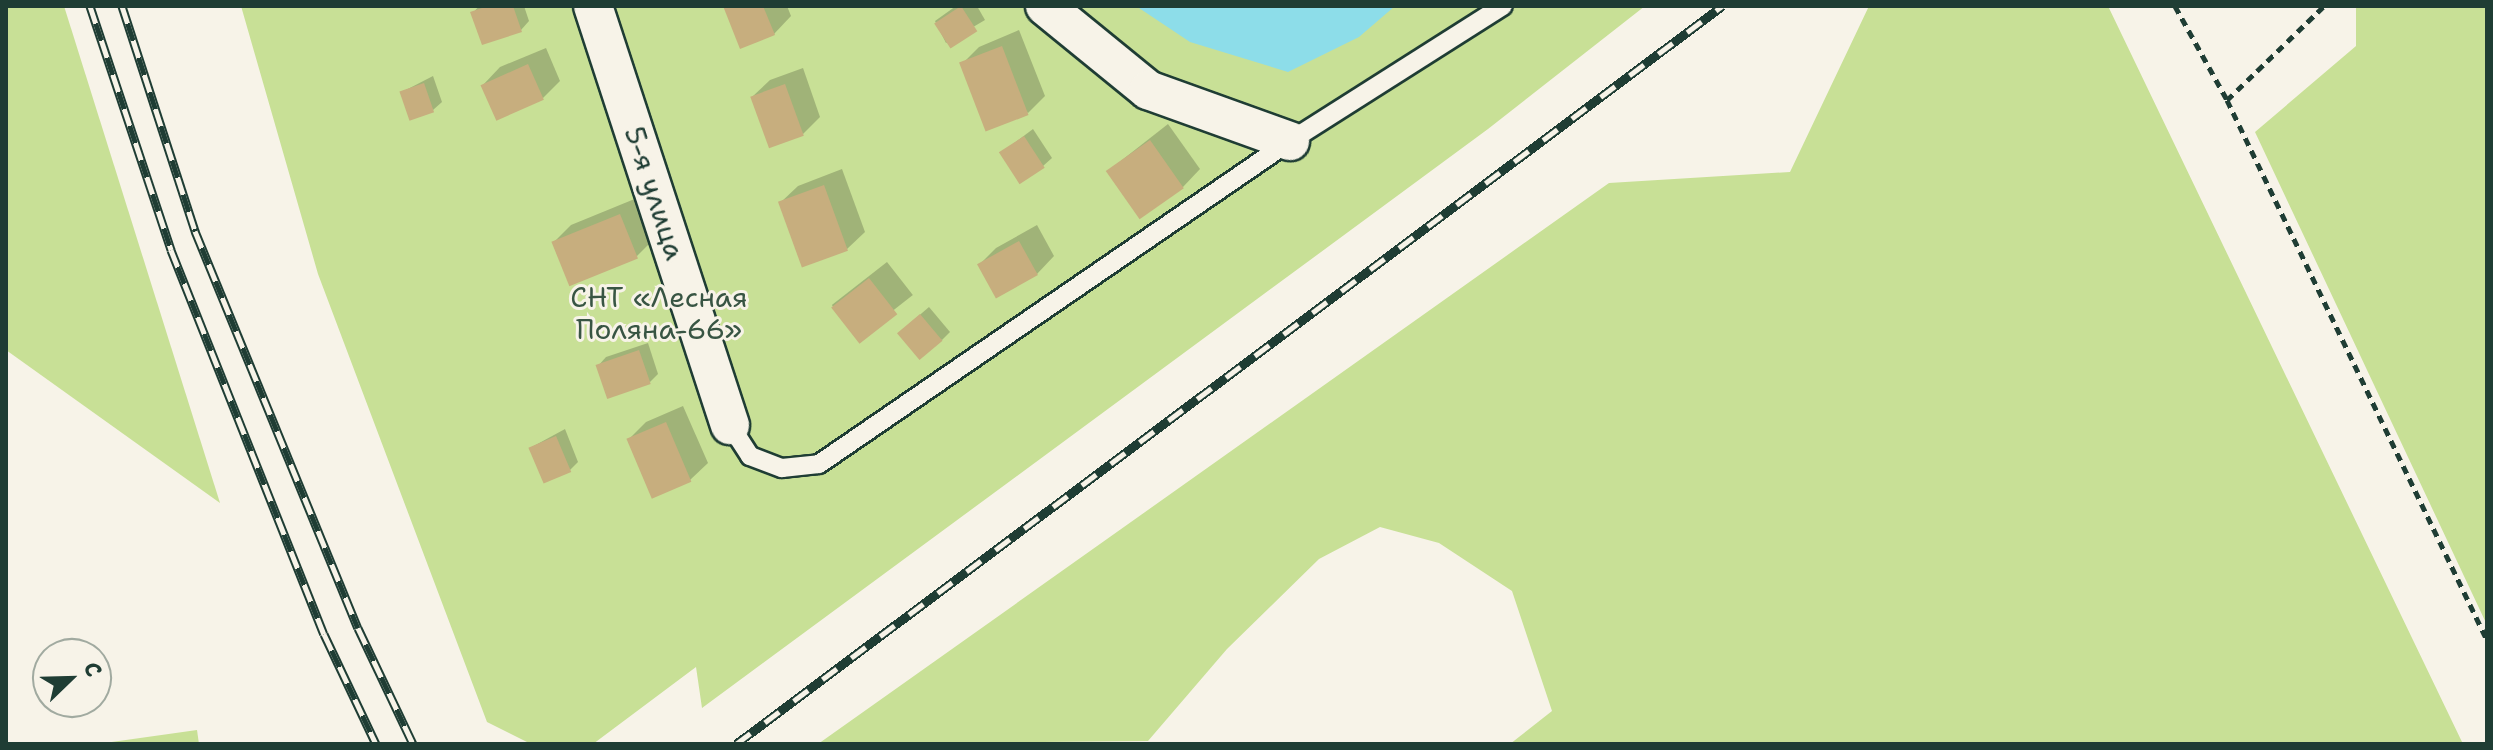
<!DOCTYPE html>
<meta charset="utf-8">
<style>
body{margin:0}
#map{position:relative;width:2493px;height:750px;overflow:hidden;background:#f7f3e8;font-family:"Shantell Sans",sans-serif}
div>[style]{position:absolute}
.green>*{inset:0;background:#c8e096;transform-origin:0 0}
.water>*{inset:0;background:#8ddde9}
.shadow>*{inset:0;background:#0003;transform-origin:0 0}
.building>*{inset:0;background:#c7ae7e;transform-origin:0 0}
.path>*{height:5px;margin-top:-2.5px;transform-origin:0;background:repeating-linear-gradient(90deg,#1f3d34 0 8px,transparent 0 14px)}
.roads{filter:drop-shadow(2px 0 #1f3d34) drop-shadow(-2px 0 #1f3d34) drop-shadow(0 2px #1f3d34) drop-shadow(0 -2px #1f3d34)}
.service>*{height:18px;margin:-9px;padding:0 9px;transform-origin:9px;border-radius:9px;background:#f7f3e8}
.minor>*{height:38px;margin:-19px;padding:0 19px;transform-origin:19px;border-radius:19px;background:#f7f3e8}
.rail>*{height:9px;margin-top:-4.5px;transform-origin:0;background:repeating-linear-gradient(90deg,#f7f3e8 0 18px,#1f3d34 0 36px);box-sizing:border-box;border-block:2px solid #1f3d34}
span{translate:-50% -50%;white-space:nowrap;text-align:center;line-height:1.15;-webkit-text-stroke:6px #f7f3e8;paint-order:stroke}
.street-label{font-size:28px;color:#1f3d34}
.park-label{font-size:28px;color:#385543}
.frame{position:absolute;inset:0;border:8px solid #1f3d34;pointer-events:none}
.north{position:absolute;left:32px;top:638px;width:80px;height:80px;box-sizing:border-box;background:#f7f3e8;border:2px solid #a1aaa0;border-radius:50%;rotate:67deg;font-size:22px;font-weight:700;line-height:32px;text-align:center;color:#1f3d34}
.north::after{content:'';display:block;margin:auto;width:28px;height:36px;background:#1f3d34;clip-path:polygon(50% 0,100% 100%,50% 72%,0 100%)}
</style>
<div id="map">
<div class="green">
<i style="clip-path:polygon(6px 6px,64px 6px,220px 503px,6px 350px)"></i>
<i style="clip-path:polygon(241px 6px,1645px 6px,1488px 129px,702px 708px,696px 667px,593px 744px,531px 744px,487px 722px,318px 274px)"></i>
<i style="clip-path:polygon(1869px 6px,2108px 6px,2463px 744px,1510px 744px,1552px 711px,1512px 591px,1439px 543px,1380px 527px,1319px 559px,1227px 649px,1148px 741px,818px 744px,1609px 183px,1790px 172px)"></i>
<i style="clip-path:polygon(2356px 6px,2487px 6px,2487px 625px,2255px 132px,2356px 46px)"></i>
<i style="left:197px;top:730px;width:14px;height:191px;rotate:82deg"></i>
</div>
<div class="water">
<i style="clip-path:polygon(1136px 6px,1395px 6px,1359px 37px,1288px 72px,1190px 42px)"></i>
</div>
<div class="shadow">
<i style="clip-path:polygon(479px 6px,524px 6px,529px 21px,521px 30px,473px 13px)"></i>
<i style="clip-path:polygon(725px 6px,787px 6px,791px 16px,774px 34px)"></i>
<i style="clip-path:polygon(956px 6px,977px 6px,985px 20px,946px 43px,935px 21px)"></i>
<i style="clip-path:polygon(1019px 30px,1045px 96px,1028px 113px,962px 64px,979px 47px)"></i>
<i style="clip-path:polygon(546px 48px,560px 81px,543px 98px,483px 85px,500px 67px)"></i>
<i style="clip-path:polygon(803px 68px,820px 117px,803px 134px,752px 97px,770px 80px)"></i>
<i style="clip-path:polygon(433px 76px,442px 102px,433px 110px,402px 92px)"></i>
<i style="clip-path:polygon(1168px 124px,1200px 169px,1183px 187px,1108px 171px)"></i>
<i style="clip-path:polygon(1033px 129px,1052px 158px,1043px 166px,1001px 153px)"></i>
<i style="clip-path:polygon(842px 169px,865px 232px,847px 249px,804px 265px,780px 203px,798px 186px)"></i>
<i style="clip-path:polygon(637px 198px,654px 239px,636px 257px,553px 243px,571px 225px)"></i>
<i style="clip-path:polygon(1037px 225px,1054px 256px,1037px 274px,979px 265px,996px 248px)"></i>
<i style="left:887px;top:262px;width:42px;height:70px;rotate:52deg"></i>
<i style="clip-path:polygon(929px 307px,950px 332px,942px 340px,908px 325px)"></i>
<i style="clip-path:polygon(648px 343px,658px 374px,650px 382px,598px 366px,606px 357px)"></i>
<i style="clip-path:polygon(683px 406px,708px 463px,690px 480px,653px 496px,629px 439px,646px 422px)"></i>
<i style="clip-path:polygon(565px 429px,578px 462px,570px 470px,530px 448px)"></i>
</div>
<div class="building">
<i style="clip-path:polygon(488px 6px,513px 6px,522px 32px,482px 45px,470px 12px)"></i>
<i style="clip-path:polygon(723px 6px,763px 6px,775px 35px,740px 49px)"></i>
<i style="left:961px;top:6px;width:30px;height:32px;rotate:57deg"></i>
<i style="left:1002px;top:46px;width:74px;height:46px;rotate:69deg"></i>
<i style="left:528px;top:64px;width:39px;height:52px;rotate:66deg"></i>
<i style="left:424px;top:83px;width:31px;height:26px;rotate:71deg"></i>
<i style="left:785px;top:84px;width:55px;height:37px;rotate:70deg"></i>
<i style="left:1024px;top:136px;width:38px;height:30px;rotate:57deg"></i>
<i style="left:1150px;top:140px;width:59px;height:54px;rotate:55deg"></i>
<i style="left:824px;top:185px;width:70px;height:49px;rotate:70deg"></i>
<i style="left:620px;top:214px;width:48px;height:74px;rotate:68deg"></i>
<i style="left:1019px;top:241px;width:39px;height:48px;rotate:61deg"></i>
<i style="left:869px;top:278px;width:46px;height:48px;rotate:52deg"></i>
<i style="left:920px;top:314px;width:35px;height:30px;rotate:50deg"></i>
<i style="left:639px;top:350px;width:36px;height:46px;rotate:71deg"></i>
<i style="left:666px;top:422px;width:65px;height:43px;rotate:67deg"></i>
<i style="left:556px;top:436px;width:39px;height:30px;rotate:67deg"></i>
</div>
<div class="path">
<i style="left:2175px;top:6px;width:107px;rotate:61deg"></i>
<i style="left:2227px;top:100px;width:599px;rotate:64.29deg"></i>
<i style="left:2227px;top:100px;width:135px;rotate:-44.1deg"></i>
</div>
<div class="roads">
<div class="service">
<i style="left:730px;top:425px;width:37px;rotate:57deg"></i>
<i style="left:750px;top:456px;width:34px;rotate:21deg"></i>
<i style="left:782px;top:468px;width:37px;rotate:-6deg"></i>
<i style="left:819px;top:464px;width:571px;rotate:-34.44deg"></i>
<i style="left:1290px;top:141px;width:252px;rotate:-32.4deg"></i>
</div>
<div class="minor">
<i style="left:593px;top:6px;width:441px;rotate:71.9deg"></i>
<i style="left:1045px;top:6px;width:133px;rotate:39.2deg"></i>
<i style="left:1148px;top:90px;width:151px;rotate:19.8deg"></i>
</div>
</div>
<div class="rail">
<i style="left:90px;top:6px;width:257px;rotate:71.6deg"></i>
<i style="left:171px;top:250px;width:413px;rotate:68.3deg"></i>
<i style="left:324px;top:634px;width:122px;rotate:64.7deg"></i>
<i style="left:122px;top:6px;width:237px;rotate:72deg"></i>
<i style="left:195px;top:231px;width:429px;rotate:67.7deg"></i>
<i style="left:358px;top:628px;width:128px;rotate:64.6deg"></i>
<i style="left:736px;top:744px;width:1232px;rotate:-36.81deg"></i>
</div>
<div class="street-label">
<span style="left:655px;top:193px;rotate:72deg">5-я улица</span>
</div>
<div class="park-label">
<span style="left:659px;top:313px">СНТ «Лесная<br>Поляна-66»</span>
</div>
<div class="frame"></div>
<div class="north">С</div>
</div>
